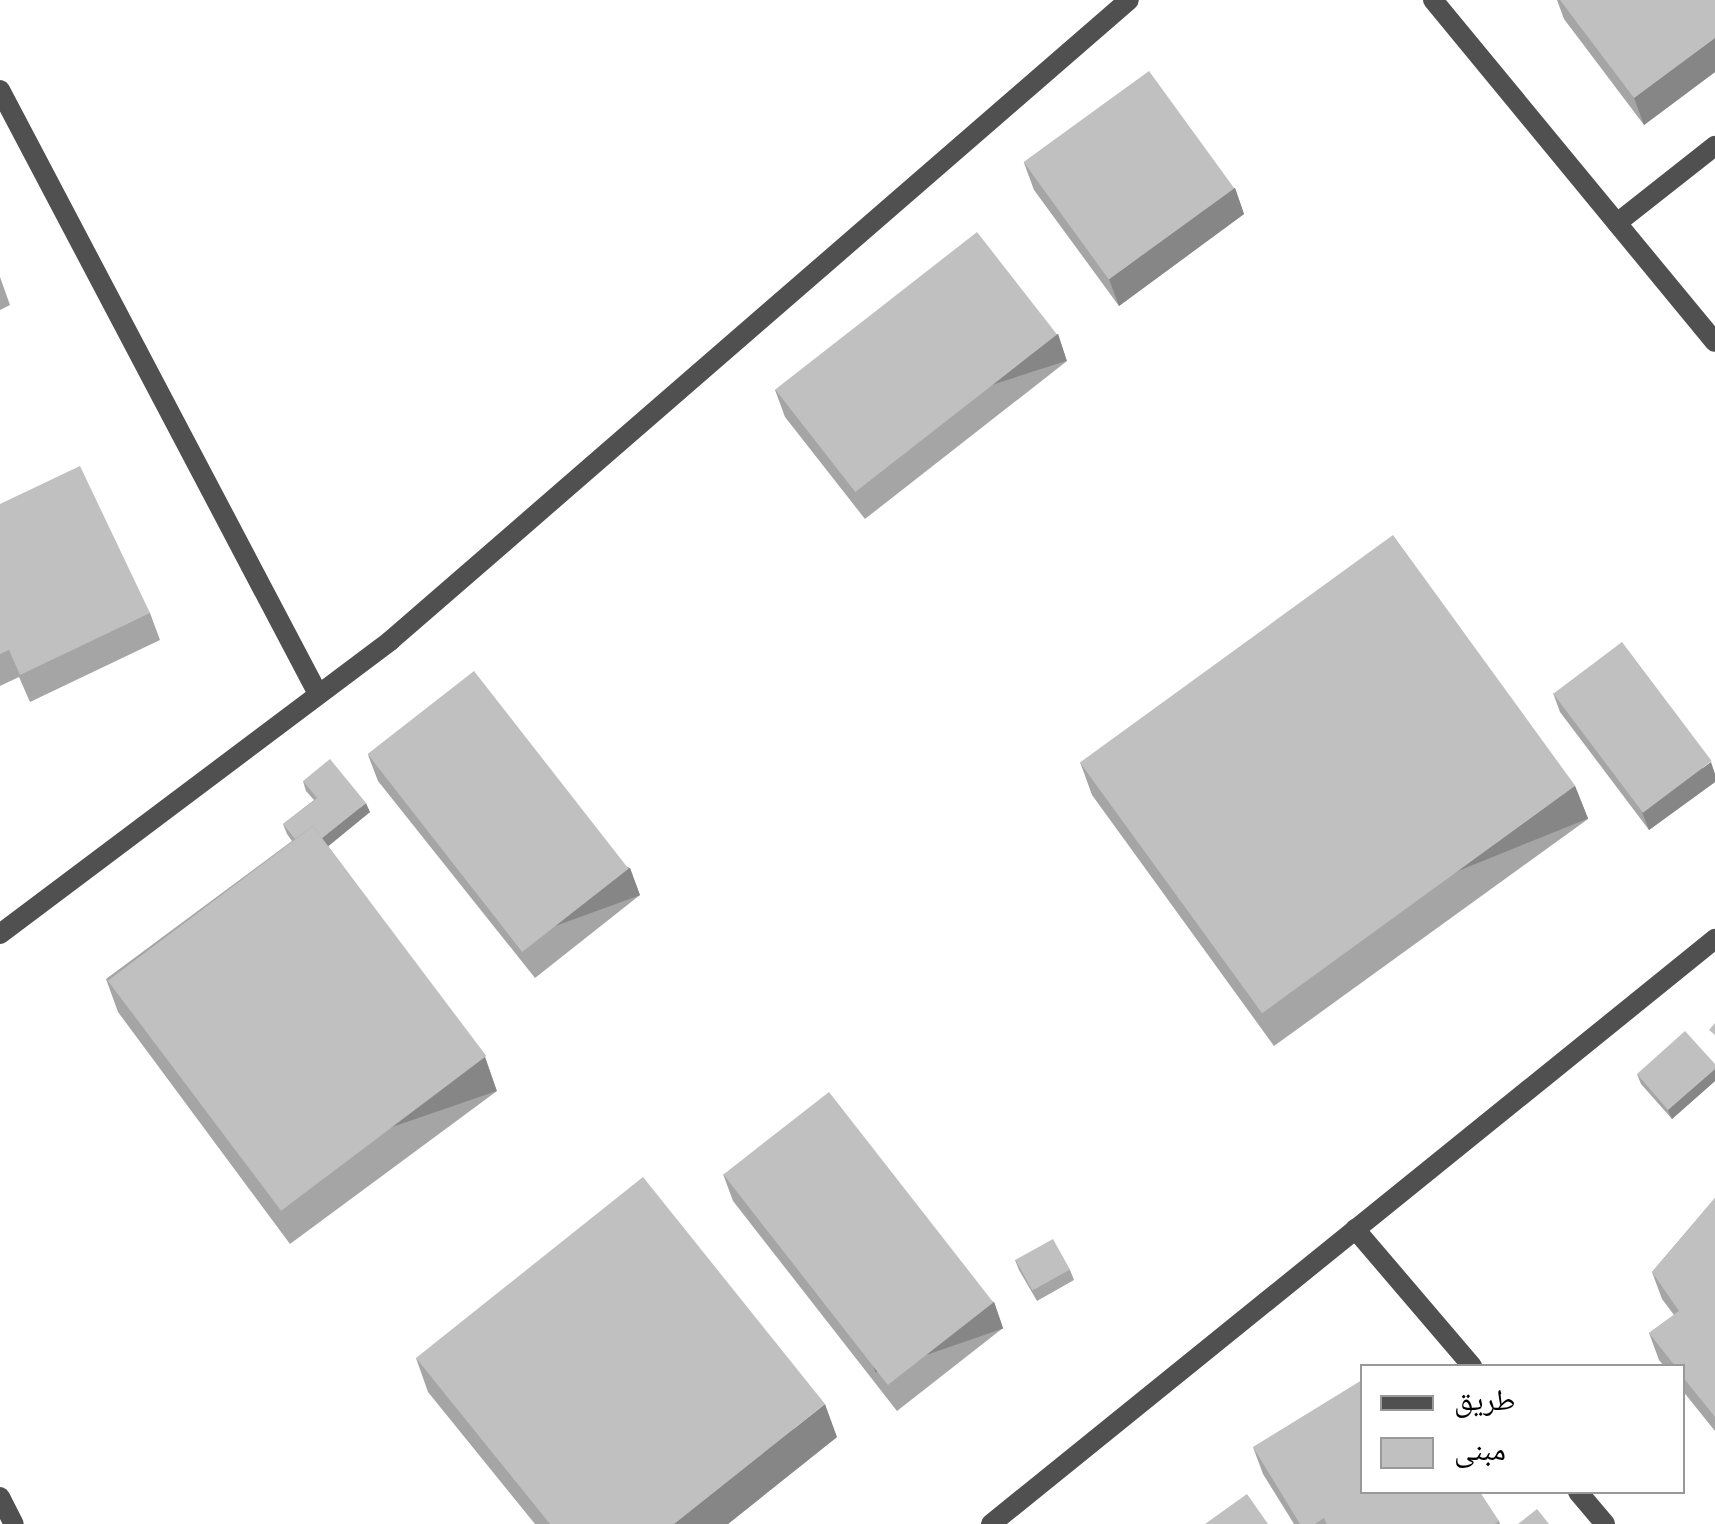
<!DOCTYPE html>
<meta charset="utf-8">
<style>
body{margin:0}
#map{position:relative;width:1715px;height:1524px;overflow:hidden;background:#fff;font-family:Jost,"Noto Naskh Arabic",sans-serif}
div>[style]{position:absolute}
.lane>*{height:20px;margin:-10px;padding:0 10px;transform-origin:10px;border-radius:10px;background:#505050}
.street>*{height:20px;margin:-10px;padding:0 10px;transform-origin:10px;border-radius:10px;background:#505050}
.wall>*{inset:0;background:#a5a5a5}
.shaded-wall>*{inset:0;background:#868686;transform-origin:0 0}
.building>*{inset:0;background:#c0c0c0;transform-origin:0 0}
span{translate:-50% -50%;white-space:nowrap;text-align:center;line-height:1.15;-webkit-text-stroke:9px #fff;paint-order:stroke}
.legend{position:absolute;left:1360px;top:1364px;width:325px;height:130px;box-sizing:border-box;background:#fff;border:2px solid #999;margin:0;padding:12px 18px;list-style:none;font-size:30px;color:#000}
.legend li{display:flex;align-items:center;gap:20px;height:50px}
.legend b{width:50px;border:2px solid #999}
</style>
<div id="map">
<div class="lane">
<i style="left:0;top:90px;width:683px;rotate:62.23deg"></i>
<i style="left:0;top:934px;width:488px;rotate:-36.9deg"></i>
<i style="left:390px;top:641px;width:978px;rotate:-40.94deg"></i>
</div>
<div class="street">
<i style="left:1433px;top:0;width:443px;rotate:50.5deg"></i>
<i style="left:1617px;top:223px;width:125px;rotate:-38.2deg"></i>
<i style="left:1355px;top:1229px;width:180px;rotate:49.5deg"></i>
<i style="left:1578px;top:1492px;width:42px;rotate:49.8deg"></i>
<i style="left:0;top:1497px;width:30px;rotate:63deg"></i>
<i style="left:991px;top:1524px;width:931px;rotate:-38.94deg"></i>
</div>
<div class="wall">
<i style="clip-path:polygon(1557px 0,1715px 0,1715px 72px,1644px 125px,1564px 19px)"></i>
<i style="clip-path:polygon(1024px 163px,1235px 188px,1244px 214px,1119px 306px,1034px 190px)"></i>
<i style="clip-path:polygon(0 277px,10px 305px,0 310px)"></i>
<i style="clip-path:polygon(1058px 334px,1067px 361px,865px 519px,785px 417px,775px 390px)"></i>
<i style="clip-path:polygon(0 504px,150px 613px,160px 640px,30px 702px,19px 677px,0 686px)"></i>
<i style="clip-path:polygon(1553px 693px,1715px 774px,1715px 782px,1649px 830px,1560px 712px)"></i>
<i style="clip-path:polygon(368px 755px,630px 868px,640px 895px,535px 978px,378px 781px)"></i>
<i style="clip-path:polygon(1080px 762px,1575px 786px,1588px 819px,1274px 1046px,1092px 795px)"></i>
<i style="clip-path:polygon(303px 781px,370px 812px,328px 846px,485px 1057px,497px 1091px,290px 1244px,118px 1012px,106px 979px,292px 841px,287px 834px,283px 824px,314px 800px,306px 791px)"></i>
<i style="clip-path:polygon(1715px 1064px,1715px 1081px,1672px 1119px,1641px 1084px,1637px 1074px)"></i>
<i style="clip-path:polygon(723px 1174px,994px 1302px,1003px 1328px,897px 1411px,733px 1201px)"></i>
<i style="clip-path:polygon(1715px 1198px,1715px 1431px,1682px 1390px,1682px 1366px,1664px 1366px,1659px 1360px,1649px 1333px,1674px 1315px,1662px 1299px,1652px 1272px)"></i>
<i style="clip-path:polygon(1015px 1260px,1070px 1270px,1074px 1280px,1037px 1301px,1019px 1270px)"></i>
<i style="clip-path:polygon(416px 1358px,837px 1437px,728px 1524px,535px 1524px,428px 1392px)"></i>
<i style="clip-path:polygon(1253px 1447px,1499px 1521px,1500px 1524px,1294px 1524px,1263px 1474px)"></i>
</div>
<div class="shaded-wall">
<i style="clip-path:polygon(1715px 38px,1715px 72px,1644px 125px,1634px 98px)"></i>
<i style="clip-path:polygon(1235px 188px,1244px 214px,1119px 306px,1109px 279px)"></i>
<i style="left:1058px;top:334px;width:28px;height:257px;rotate:72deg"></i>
<i style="clip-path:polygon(1711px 762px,1715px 774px,1715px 782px,1649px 830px,1642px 812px)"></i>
<i style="left:1575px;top:786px;width:35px;height:386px;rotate:68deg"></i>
<i style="clip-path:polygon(366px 803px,370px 812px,309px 862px,305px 852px)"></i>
<i style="left:630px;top:868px;width:29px;height:134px;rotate:70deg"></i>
<i style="left:485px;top:1057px;width:36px;height:257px;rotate:71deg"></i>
<i style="clip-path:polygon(1715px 1069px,1715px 1081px,1672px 1119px,1668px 1110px)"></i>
<i style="left:994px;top:1302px;width:28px;height:135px;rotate:71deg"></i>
<i style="clip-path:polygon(825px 1404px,837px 1437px,728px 1524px,674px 1524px)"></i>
</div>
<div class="building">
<i style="clip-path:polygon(1560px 0,1715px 0,1715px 38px,1634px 98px)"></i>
<i style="left:1149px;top:71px;width:145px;height:155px;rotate:54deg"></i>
<i style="left:977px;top:232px;width:130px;height:256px;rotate:52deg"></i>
<i style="clip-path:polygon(80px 466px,150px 613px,20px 675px,9px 650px,0 654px,0 504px)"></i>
<i style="left:1393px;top:535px;width:310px;height:387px;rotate:54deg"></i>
<i style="left:1622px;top:642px;width:149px;height:86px;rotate:53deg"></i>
<i style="left:474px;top:671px;width:251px;height:135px;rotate:52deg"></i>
<i style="clip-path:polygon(330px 759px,366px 803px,322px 838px,313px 826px,295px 839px,283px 824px,317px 798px,303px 781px)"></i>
<i style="left:313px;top:826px;width:288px;height:257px;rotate:53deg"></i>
<i style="clip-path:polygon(1715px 1023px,1715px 1035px,1709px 1030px)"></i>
<i style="clip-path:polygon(1685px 1031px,1715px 1064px,1715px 1069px,1668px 1110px,1637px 1074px)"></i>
<i style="left:829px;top:1092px;width:267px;height:134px;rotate:52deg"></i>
<i style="clip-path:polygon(643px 1177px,825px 1404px,674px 1524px,550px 1524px,416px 1358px)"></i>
<i style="clip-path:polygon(1715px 1198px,1715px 1417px,1682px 1376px,1682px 1366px,1675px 1366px,1649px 1333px,1679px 1311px,1652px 1272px)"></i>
<i style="left:1053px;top:1239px;width:35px;height:43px;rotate:61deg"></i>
<i style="clip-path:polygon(1362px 1380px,1362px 1492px,1480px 1492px,1499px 1521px,1495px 1524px,1327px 1524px,1324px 1518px,1315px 1524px,1300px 1524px,1253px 1447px)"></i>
<i style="clip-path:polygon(1247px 1494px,1268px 1524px,1205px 1524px)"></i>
<i style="clip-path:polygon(1537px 1509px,1549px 1524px,1518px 1524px)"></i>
</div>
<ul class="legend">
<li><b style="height:12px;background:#505050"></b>طريق</li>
<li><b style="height:28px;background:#c0c0c0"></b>مبنى</li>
</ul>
</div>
